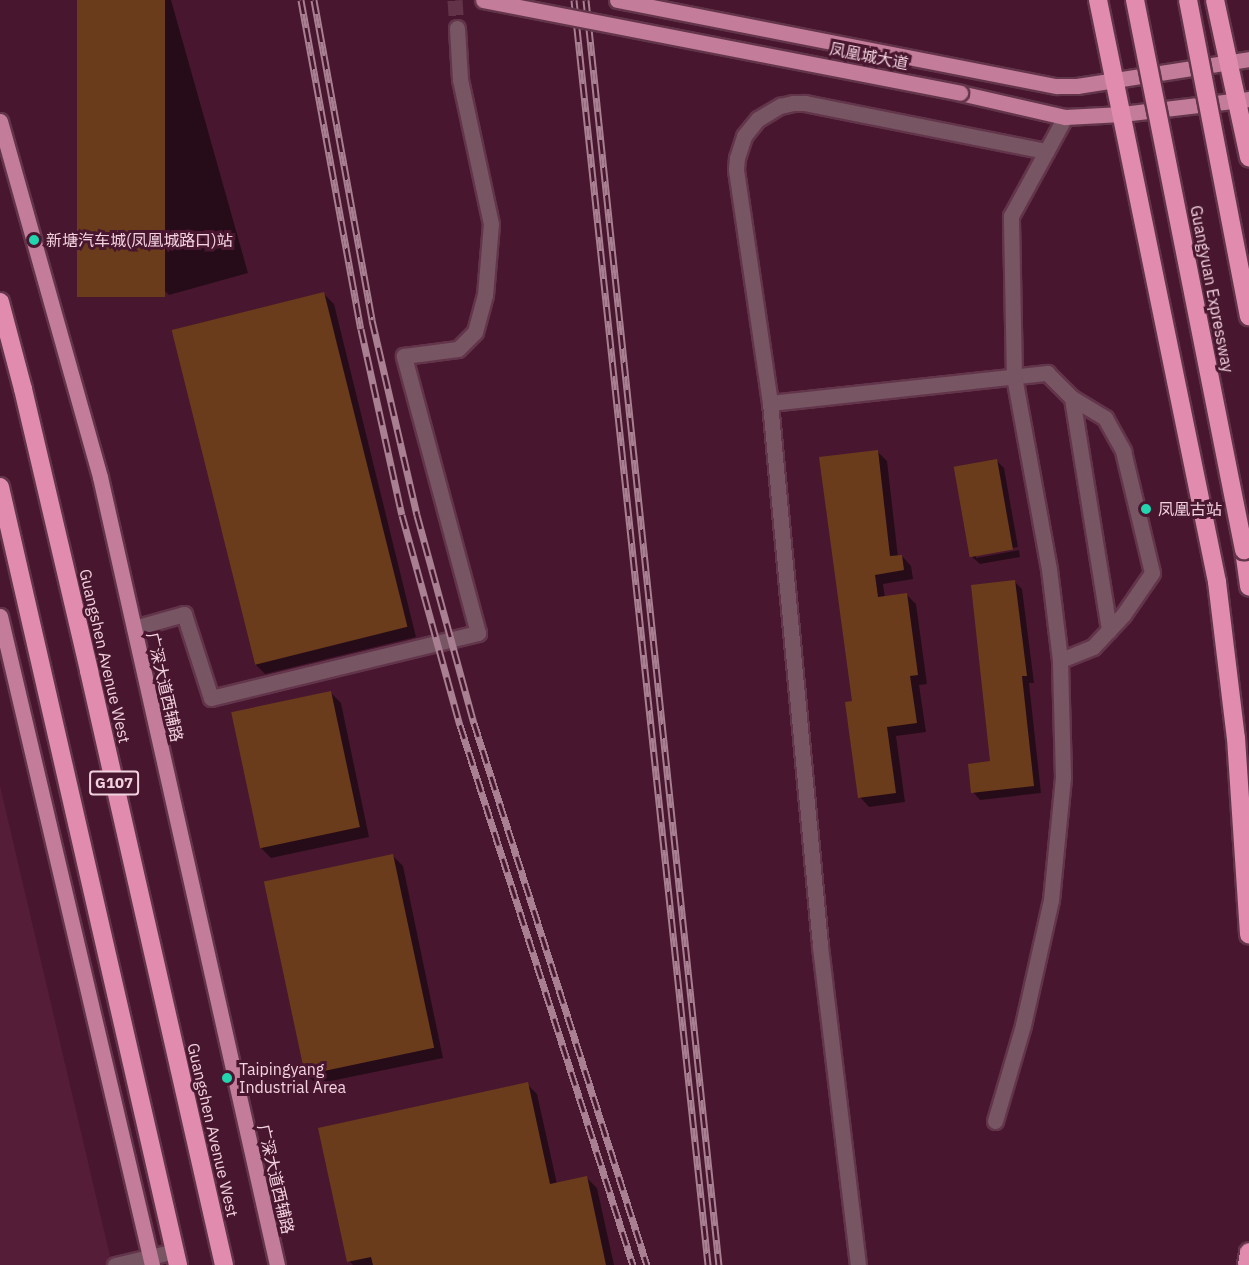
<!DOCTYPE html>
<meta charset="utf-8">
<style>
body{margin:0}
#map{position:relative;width:1249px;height:1265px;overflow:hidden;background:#48172f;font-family:"IBM Plex Sans","Noto Sans SC",sans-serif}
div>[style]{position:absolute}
.built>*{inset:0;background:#561d39}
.shadow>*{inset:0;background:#0007}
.building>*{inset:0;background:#6b3c1b;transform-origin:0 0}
.minor-tunnel>*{height:15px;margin-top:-7.5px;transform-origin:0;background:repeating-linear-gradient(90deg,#623349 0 15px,transparent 0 23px)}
.roads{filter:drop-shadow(2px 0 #63354b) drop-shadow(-2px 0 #63354b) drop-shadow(0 2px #63354b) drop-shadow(0 -2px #63354b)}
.minor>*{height:15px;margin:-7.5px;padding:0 7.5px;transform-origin:7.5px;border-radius:7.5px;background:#785563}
.major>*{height:15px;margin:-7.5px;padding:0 7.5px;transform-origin:7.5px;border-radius:7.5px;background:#c37c9a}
.highway>*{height:18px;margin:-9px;padding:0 9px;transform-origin:9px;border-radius:9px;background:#e18baf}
.rail>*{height:7px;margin-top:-3.5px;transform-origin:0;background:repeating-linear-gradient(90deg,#48172f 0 14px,#a88092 0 28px);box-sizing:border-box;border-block:2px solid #a88092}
.bridges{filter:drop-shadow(2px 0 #63354b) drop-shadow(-2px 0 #63354b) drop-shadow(0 2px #63354b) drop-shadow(0 -2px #63354b)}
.major-bridge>*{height:15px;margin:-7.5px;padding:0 7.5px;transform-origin:7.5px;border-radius:7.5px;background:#c37c9a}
.highway-bridge>*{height:18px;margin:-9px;padding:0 9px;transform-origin:9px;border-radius:9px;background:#e18baf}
.dots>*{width:16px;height:16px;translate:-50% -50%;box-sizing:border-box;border:3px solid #48172f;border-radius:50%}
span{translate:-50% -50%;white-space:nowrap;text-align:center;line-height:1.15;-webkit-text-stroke:6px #48172f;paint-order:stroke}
.shield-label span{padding:2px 4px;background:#48172f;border:2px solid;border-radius:4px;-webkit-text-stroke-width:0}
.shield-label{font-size:15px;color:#f3d2df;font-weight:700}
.street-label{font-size:16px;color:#f3d2df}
.poi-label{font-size:16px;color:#f3d2df}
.left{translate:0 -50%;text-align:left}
</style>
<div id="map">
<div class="built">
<i style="clip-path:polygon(0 786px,112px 1265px,0 1265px)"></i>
</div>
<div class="shadow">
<i style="clip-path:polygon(78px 0,171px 0,248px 273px,169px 295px,159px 285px)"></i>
<i style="clip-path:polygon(323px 293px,334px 304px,416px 637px,265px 674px,255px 664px,173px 330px)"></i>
<i style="clip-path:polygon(877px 451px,887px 461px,898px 557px,902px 556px,911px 566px,913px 579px,883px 584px,885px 598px,907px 595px,916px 604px,927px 684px,919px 685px,926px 732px,896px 736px,905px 802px,869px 807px,860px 797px,853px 702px)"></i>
<i style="clip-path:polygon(996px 460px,1004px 468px,1018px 547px,976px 555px,976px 558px,1019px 550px,1020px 557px,980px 564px,972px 557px)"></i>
<i style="clip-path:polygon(1015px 582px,1022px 589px,1034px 683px,1029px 683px,1041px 793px,980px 800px,973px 792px,992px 762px)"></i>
<i style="clip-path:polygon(331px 693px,341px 703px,369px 837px,271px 858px,261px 848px)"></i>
<i style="clip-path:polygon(393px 856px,403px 866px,443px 1058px,316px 1084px,306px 1074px)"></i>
<i style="clip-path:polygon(527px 1084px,537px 1094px,557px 1184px,587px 1178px,597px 1188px,614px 1265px,353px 1265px,349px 1261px)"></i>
</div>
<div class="building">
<i style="left:77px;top:0;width:88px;height:297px"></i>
<i style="left:324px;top:292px;width:345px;height:157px;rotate:76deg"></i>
<i style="clip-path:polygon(878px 450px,890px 556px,902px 555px,904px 570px,875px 575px,878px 597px,907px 593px,918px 675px,910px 676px,917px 723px,887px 727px,896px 793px,858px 798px,845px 702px,852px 701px,819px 457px)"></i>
<i style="left:997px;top:459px;width:92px;height:44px;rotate:80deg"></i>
<i style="clip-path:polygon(1015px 580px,1027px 676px,1022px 676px,1034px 786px,971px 793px,968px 764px,990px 761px,971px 585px)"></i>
<i style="left:331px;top:691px;width:139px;height:102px;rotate:78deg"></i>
<i style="left:393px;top:854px;width:198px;height:132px;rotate:78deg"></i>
<i style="clip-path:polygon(528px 1082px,550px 1184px,587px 1176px,606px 1265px,373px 1265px,371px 1257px,347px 1262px,318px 1128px)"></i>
</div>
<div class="minor-tunnel">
<i style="left:455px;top:0;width:28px;rotate:86deg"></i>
</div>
<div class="roads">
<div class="minor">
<i style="left:1072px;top:398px;width:235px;rotate:80.9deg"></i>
<i style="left:770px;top:403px;width:279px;rotate:-6.2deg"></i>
<i style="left:1047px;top:373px;width:35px;rotate:45deg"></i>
<i style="left:1072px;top:398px;width:39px;rotate:31deg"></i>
<i style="left:1105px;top:418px;width:38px;rotate:61deg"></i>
<i style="left:1123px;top:451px;width:125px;rotate:76.6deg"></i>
<i style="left:1152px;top:573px;width:51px;rotate:124.6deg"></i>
<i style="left:1123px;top:615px;width:44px;rotate:133.2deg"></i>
<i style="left:1093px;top:647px;width:35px;rotate:158deg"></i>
<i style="left:134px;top:628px;width:52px;rotate:-15.6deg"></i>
<i style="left:184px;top:614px;width:88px;rotate:72.2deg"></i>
<i style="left:211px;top:698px;width:275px;rotate:-13.7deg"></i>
<i style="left:478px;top:633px;width:287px;rotate:-105deg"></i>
<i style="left:404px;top:356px;width:54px;rotate:-7.4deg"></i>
<i style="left:458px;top:349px;width:24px;rotate:-45deg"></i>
<i style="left:475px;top:332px;width:38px;rotate:-75deg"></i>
<i style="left:485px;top:295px;width:71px;rotate:-85.2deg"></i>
<i style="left:491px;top:224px;width:148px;rotate:-102.1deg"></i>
<i style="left:460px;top:79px;width:51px;rotate:-93.4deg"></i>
<i style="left:995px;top:1121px;width:100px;rotate:-73.7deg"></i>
<i style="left:1023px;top:1025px;width:128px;rotate:-77.4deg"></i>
<i style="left:1051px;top:900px;width:124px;rotate:-84.4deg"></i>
<i style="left:1063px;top:777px;width:117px;rotate:-91.5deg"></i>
<i style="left:1060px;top:660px;width:92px;rotate:-96.9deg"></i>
<i style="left:1049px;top:569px;width:195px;rotate:-100.3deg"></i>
<i style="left:1014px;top:377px;width:161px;rotate:-91.1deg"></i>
<i style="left:1011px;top:216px;width:113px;rotate:-61.4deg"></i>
<i style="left:115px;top:1265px;width:62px;rotate:-13.1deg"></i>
<i style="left:858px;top:1265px;width:322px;rotate:-96.8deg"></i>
<i style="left:820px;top:945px;width:544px;rotate:-95.27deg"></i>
<i style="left:770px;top:403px;width:236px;rotate:-98.3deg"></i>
<i style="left:736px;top:169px;width:11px;rotate:-85deg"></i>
<i style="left:737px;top:158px;width:23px;rotate:-72deg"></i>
<i style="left:744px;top:136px;width:22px;rotate:-51deg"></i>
<i style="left:758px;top:119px;width:26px;rotate:-31deg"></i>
<i style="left:780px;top:106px;width:13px;rotate:-13deg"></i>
<i style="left:793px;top:103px;width:12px"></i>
<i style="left:805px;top:103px;width:246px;rotate:11.3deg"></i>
</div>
<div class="major">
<i style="left:617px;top:0;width:448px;rotate:11.1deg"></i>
<i style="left:1057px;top:86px;width:20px"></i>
<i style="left:1077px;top:86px;width:174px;rotate:-8.9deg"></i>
<i style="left:960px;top:93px;width:108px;rotate:12.9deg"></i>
<i style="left:1065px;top:117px;width:57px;rotate:-3deg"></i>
<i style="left:1122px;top:114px;width:128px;rotate:-6.7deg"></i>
<i style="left:0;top:121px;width:370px;rotate:74.3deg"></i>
<i style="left:100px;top:477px;width:808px;rotate:77.34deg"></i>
<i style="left:0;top:616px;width:667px;rotate:76.82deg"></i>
</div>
<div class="highway">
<i style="left:1098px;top:0;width:594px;rotate:78.44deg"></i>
<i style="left:1217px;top:582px;width:157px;rotate:83.1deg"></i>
<i style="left:1236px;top:738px;width:197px;rotate:86.2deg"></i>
<i style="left:1215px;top:0;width:161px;rotate:77.8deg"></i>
<i style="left:0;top:302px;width:90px;rotate:75.2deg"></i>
<i style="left:23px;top:389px;width:290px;rotate:76.8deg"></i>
<i style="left:89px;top:671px;width:609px;rotate:77.2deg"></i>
<i style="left:0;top:487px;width:798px;rotate:77.11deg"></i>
<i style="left:1244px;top:550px;width:37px;rotate:82deg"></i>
<i style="left:1247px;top:1265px;width:13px;rotate:-81deg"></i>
</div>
</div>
<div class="rail">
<i style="left:301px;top:0;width:334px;rotate:79.7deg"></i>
<i style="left:361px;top:329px;width:190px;rotate:77.6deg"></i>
<i style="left:402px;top:515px;width:218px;rotate:74.6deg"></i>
<i style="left:460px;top:725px;width:567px;rotate:72.24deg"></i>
<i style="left:314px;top:0;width:325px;rotate:79.7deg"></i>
<i style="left:372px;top:320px;width:200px;rotate:77deg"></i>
<i style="left:417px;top:515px;width:216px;rotate:74.7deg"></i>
<i style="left:474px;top:723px;width:569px;rotate:72.3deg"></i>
<i style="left:574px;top:0;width:1272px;rotate:83.95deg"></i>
<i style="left:586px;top:0;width:1272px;rotate:84deg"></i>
</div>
<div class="bridges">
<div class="major-bridge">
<i style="left:483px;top:0;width:486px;rotate:11deg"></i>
</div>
<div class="highway-bridge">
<i style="left:1135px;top:0;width:561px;rotate:78.79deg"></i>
<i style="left:1188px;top:0;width:322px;rotate:79.1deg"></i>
</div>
</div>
<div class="dots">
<i style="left:34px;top:240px;background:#22d5af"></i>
<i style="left:1146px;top:509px;background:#22d5af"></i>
<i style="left:227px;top:1078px;background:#22d5af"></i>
</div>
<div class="shield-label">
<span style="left:114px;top:783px">G107</span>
</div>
<div class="street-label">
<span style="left:869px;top:56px;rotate:11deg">凤凰城大道</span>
<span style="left:1212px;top:289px;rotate:79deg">Guangyuan Expressway</span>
<span style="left:105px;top:656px;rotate:77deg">Guangshen Avenue West</span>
<span style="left:165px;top:687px;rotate:77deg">广深大道西辅路</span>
<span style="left:213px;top:1130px;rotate:77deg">Guangshen Avenue West</span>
<span style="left:276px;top:1179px;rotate:77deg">广深大道西辅路</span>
</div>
<div class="poi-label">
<span class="left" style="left:46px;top:240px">新塘汽车城(凤凰城路口)站</span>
<span class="left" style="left:1158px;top:509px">凤凰古站</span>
<span class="left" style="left:239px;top:1078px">Taipingyang<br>Industrial Area</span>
</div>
</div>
